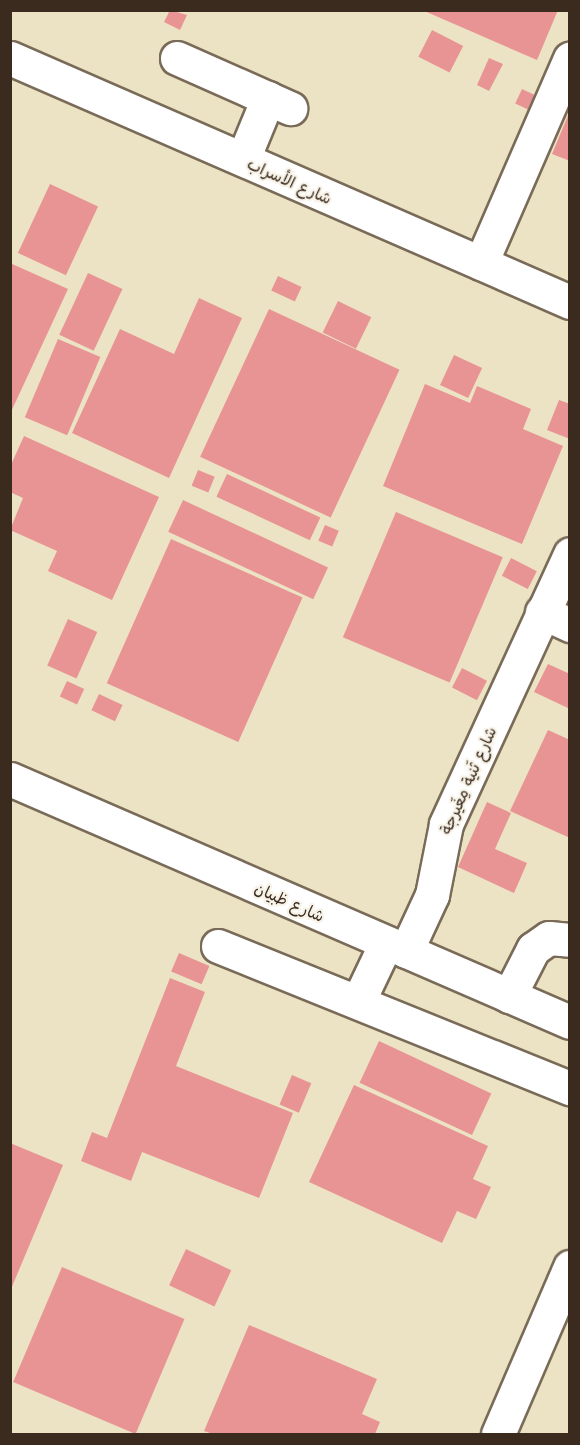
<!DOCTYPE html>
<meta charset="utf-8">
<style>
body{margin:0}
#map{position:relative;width:580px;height:1445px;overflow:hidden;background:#ebe3c3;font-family:"Playpen Sans","Playpen Sans Arabic",sans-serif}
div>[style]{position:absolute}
.building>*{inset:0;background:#e99494;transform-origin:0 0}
.roads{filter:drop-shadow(2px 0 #796b58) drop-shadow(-2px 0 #796b58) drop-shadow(0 2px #796b58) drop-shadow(0 -2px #796b58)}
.minor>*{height:33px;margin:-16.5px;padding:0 16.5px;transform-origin:16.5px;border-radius:16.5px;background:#fff}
span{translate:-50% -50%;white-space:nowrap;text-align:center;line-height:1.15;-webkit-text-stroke:4.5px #f7f3e8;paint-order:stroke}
.street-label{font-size:16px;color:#3b2a1e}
.frame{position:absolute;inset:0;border:12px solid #3b2a1e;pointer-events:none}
</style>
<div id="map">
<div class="building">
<i style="clip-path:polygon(170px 10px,187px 15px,180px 30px,164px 22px)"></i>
<i style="clip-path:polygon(422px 10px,558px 10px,537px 60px)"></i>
<i style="left:432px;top:30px;width:35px;height:30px;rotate:27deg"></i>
<i style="clip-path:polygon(489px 58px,503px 64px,489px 91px,477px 85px)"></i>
<i style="left:522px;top:89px;width:14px;height:16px;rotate:25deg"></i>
<i style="clip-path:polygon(569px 113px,570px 113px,570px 161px,552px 154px)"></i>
<i style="left:50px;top:184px;width:53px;height:76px;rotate:25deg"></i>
<i style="clip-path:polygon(10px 263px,68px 289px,10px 414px)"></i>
<i style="left:88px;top:273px;width:38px;height:68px;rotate:25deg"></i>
<i style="left:278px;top:276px;width:26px;height:16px;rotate:25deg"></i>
<i style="clip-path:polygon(199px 298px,242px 318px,169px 478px,72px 433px,120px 329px,174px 354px)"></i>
<i style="left:338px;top:301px;width:37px;height:35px;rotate:26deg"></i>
<i style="left:269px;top:309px;width:144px;height:163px;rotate:25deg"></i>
<i style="left:58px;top:339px;width:46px;height:85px;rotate:23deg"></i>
<i style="left:454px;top:355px;width:31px;height:33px;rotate:25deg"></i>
<i style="clip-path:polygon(425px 384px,470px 403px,477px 386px,531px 409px,523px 429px,563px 446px,522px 544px,383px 486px)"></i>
<i style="clip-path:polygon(559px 400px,570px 404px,570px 439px,547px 430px)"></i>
<i style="clip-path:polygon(24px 436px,159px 497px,112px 600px,48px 571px,57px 551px,10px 530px,23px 498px,10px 492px,10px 467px)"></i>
<i style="left:198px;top:470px;width:18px;height:17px;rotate:22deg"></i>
<i style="left:227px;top:474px;width:103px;height:25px;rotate:25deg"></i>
<i style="left:183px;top:500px;width:160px;height:35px;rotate:25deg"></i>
<i style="left:396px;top:512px;width:116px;height:136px;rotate:23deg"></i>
<i style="left:325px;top:525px;width:15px;height:17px;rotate:23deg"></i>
<i style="left:171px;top:539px;width:144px;height:158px;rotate:24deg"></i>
<i style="left:511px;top:558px;width:29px;height:20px;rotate:27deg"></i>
<i style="left:68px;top:619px;width:32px;height:51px;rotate:24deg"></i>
<i style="clip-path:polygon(548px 664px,570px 674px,570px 709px,534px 692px)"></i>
<i style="left:462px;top:668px;width:28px;height:22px;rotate:27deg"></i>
<i style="left:67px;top:681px;width:19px;height:17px;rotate:25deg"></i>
<i style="left:99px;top:694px;width:26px;height:18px;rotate:25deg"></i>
<i style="clip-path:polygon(548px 730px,570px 740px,570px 838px,510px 811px)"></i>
<i style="clip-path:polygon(487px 802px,511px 813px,495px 849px,527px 863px,514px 893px,458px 867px)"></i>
<i style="left:179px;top:953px;width:33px;height:20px;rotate:23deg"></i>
<i style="clip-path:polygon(170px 978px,205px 992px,176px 1066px,293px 1113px,259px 1198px,142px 1152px,131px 1181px,81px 1161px,92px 1132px,107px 1138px)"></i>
<i style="left:379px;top:1041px;width:124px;height:46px;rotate:25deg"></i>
<i style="left:292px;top:1075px;width:21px;height:32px;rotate:23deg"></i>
<i style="clip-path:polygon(354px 1085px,488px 1146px,473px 1179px,491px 1187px,476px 1219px,457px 1211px,442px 1243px,309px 1182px)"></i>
<i style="clip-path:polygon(10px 1143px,63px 1165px,11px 1289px,10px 1289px)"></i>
<i style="left:186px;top:1249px;width:50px;height:40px;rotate:25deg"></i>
<i style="left:62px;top:1267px;width:133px;height:125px;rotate:23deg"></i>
<i style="clip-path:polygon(249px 1325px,377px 1379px,362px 1414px,380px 1422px,375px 1434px,213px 1434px,204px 1431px)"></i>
</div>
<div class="roads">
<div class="minor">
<i style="left:10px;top:58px;width:611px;rotate:23.54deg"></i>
<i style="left:177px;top:58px;width:124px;rotate:23.9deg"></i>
<i style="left:243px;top:159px;width:66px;rotate:-67.7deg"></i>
<i style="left:481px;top:263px;width:223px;rotate:-66.5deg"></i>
<i style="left:542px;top:612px;width:31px;rotate:25deg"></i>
<i style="left:10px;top:779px;width:610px;rotate:23.46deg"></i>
<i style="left:218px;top:946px;width:380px;rotate:22deg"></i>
<i style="left:406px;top:951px;width:62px;rotate:-65.1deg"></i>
<i style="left:432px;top:895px;width:72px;rotate:-78.8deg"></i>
<i style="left:446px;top:824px;width:297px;rotate:-65.3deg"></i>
<i style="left:509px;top:996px;width:53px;rotate:-62.9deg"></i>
<i style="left:533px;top:949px;width:19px;rotate:-35deg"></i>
<i style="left:549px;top:938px;width:21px;rotate:5deg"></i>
<i style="left:358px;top:1002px;width:65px;rotate:-64.6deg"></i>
<i style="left:498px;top:1434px;width:182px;rotate:-66.7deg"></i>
</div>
</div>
<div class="street-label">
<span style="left:290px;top:180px;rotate:24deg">شارع الأسراب</span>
<span style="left:467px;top:780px;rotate:-66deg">شارع ثَنية مِغَيرجة</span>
<span style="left:290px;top:901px;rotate:24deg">شارع ظبيان</span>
</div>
<div class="frame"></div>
</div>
